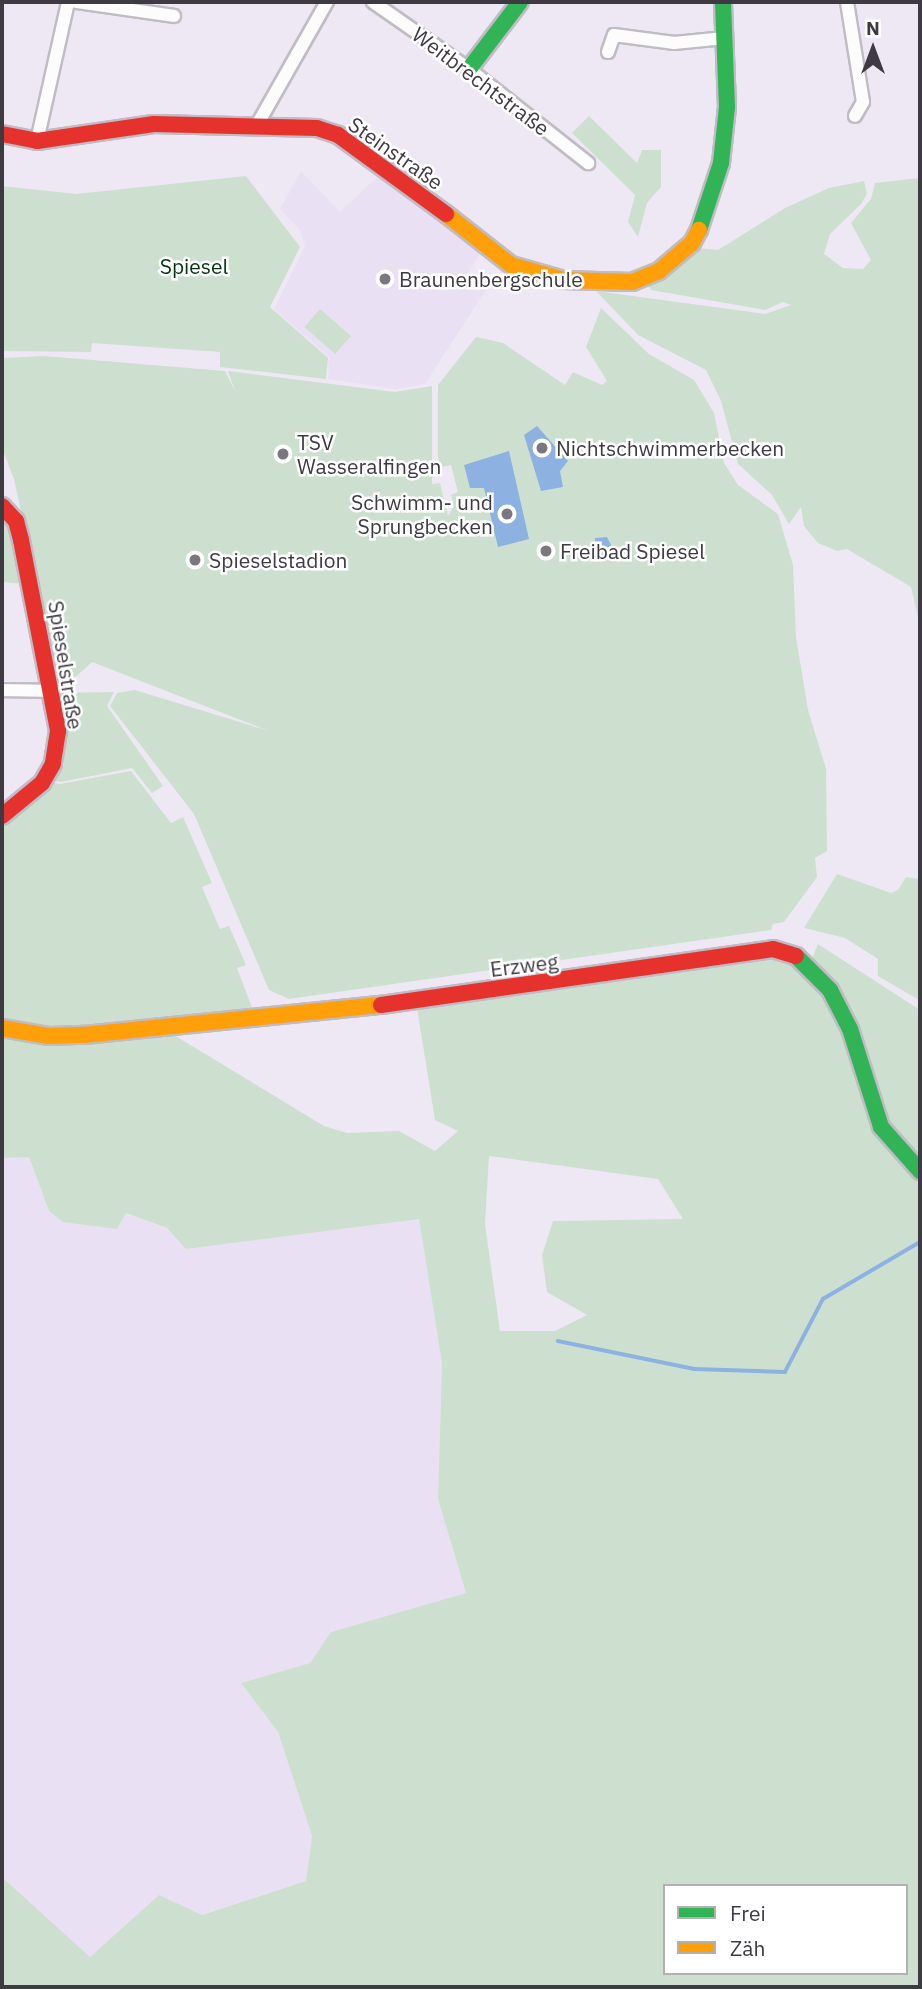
<!DOCTYPE html>
<meta charset="utf-8">
<style>
body{margin:0}
#map{position:relative;width:922px;height:1989px;overflow:hidden;background:#ede8f3;font-family:"IBM Plex Sans",sans-serif}
div>[style]{position:absolute}
.built>*{inset:0;background:#e9e0f4}
.green>*{inset:0;background:#cde0d0;transform-origin:0 0}
.water>*{inset:0;background:#8db2e1}
.stream>*{height:3.5px;margin:-1.75px;padding:0 1.75px;transform-origin:1.75px;border-radius:1.75px;background:#8db2e1}
.roads{filter:drop-shadow(2px 0 #c0bcc4) drop-shadow(-2px 0 #c0bcc4) drop-shadow(0 2px #c0bcc4) drop-shadow(0 -2px #c0bcc4)}
.street>*{height:12px;margin:-6px;padding:0 6px;transform-origin:6px;border-radius:6px;background:#fcfcfd}
.fast>*{height:16px;margin:-8px;padding:0 8px;transform-origin:8px;border-radius:8px;background:#30b455}
.slow>*{height:16px;margin:-8px;padding:0 8px;transform-origin:8px;border-radius:8px;background:#ff9f0a}
.jam>*{height:16px;margin:-8px;padding:0 8px;transform-origin:8px;border-radius:8px;background:#e5322d}
.dots>*{width:19px;height:19px;translate:-50% -50%;box-sizing:border-box;border:4px solid #fff;border-radius:50%}
span{translate:-50% -50%;white-space:nowrap;text-align:center;line-height:1.15;-webkit-text-stroke:5px #fff;paint-order:stroke}
.street-label{font-size:21px;color:#3e3a41}
.park-label{font-size:21px;color:#04350e}
.poi-label{font-size:21px;color:#3e3a41}
.left{translate:0 -50%;text-align:left}
.right{translate:-100% -50%;text-align:right}
.frame{position:absolute;inset:0;border:4px solid #3e3a41;pointer-events:none}
.legend{position:absolute;left:663px;top:1884px;width:245px;height:91px;box-sizing:border-box;background:#fff;border:2px solid #b2b0b3;margin:0;padding:9px 12px;list-style:none;font-size:21px;color:#3e3a41}
.legend li{display:flex;align-items:center;gap:14px;height:35px}
.legend b{width:35px;border:2px solid #b2b0b3}
.north{position:absolute;left:838px;top:14px;width:70px;height:70px;-webkit-text-stroke:5px #fff;paint-order:stroke;rotate:0deg;font-size:19px;font-weight:700;line-height:28px;text-align:center;color:#3e3a41}
.north::after{content:'';display:block;margin:auto;width:24px;height:32px;background:#3e3a41;clip-path:polygon(50% 0,100% 100%,50% 72%,0 100%)}
</style>
<div id="map">
<div class="built">
<i style="clip-path:polygon(386px 169px,482px 250px,469px 272px,489px 285px,425px 384px,395px 389px,328px 379px,329px 357px,274px 309px,305px 246px,300px 230px,280px 209px,301px 171px,340px 212px)"></i>
<i style="clip-path:polygon(29px 1157px,49px 1211px,125px 1213px,167px 1228px,187px 1249px,419px 1218px,442px 1363px,438px 1499px,466px 1593px,331px 1632px,310px 1663px,241px 1683px,278px 1732px,312px 1836px,306px 1881px,201px 1915px,159px 1895px,90px 1957px,2px 1877px,2px 1158px)"></i>
</div>
<div class="green">
<i style="clip-path:polygon(589px 116px,637px 163px,642px 150px,661px 150px,661px 187px,647px 203px,638px 237px,628px 222px,635px 195px,572px 133px)"></i>
<i style="clip-path:polygon(246px 176px,300px 247px,270px 307px,328px 358px,326px 379px,220px 367px,220px 352px,92px 343px,91px 352px,2px 351px,2px 186px,76px 194px)"></i>
<i style="clip-path:polygon(920px 178px,920px 626px,911px 587px,847px 549px,837px 551px,818px 543px,804px 526px,801px 507px,789px 524px,772px 495px,738px 464px,721px 401px,706px 370px,638px 335px,596px 291px,765px 314px,791px 305px,783px 302px,765px 310px,651px 290px,648px 283px,697px 248px,718px 250px,785px 208px,829px 188px,864px 181px,867px 194px,861px 204px,830px 234px,824px 254px,843px 268px,863px 269px,871px 260px,851px 223px,871px 199px,875px 183px)"></i>
<i style="clip-path:polygon(601px 308px,649px 354px,694px 380px,714px 413px,724px 463px,738px 485px,778px 514px,793px 565px,796px 637px,808px 710px,826px 769px,827px 851px,815px 858px,817px 877px,784px 922px,773px 924px,771px 930px,289px 999px,269px 990px,194px 814px,110px 706px,117px 693px,135px 690px,269px 731px,92px 662px,69px 683px,55px 668px,14px 479px,2px 448px,2px 358px,45px 356px,225px 371px,235px 391px,228px 371px,395px 392px,432px 386px,432px 484px,440px 483px,448px 516px,454px 506px,451px 495px,458px 492px,451px 465px,440px 467px,438px 455px,438px 385px,476px 337px,503px 343px,565px 385px,573px 372px,602px 385px,607px 381px,586px 347px)"></i>
<i style="left:320px;top:309px;width:41px;height:24px;rotate:41deg"></i>
<i style="clip-path:polygon(2px 522px,12px 532px,26px 584px,2px 582px)"></i>
<i style="clip-path:polygon(114px 692px,107px 706px,163px 786px,152px 793px,132px 768px,61px 782px,50px 780px,57px 693px)"></i>
<i style="clip-path:polygon(131px 771px,171px 823px,183px 817px,212px 883px,202px 887px,220px 929px,229px 926px,246px 965px,237px 968px,253px 1010px,51px 1031px,2px 1023px,2px 818px,48px 782px,60px 784px)"></i>
<i style="clip-path:polygon(837px 874px,891px 893px,898px 890px,906px 877px,920px 879px,919px 1000px,878px 976px,878px 959px,845px 938px,804px 928px)"></i>
<i style="clip-path:polygon(evenodd,818px 944px,920px 1010px,920px 1987px,2px 1987px,2px 1877px,90px 1957px,159px 1895px,202px 1915px,306px 1881px,312px 1836px,278px 1732px,241px 1683px,310px 1663px,331px 1632px,466px 1593px,438px 1499px,442px 1363px,419px 1219px,186px 1249px,167px 1228px,126px 1213px,117px 1229px,63px 1222px,49px 1211px,29px 1157px,2px 1158px,2px 1034px,169px 1032px,324px 1126px,347px 1133px,399px 1131px,435px 1151px,458px 1131px,435px 1120px,417px 1008px,756px 957px,786px 958px,805px 976px,818px 944px,489px 1156px,658px 1179px,683px 1219px,553px 1221px,542px 1255px,547px 1292px,587px 1315px,555px 1331px,500px 1331px,485px 1224px,489px 1156px,818px 944px,665px 1886px,906px 1886px,906px 1973px,665px 1973px,665px 1886px)"></i>
</div>
<div class="water">
<i style="clip-path:polygon(537px 426px,568px 461px,560px 471px,563px 487px,541px 491px,524px 435px)"></i>
<i style="clip-path:polygon(509px 451px,529px 539px,498px 547px,484px 488px,470px 488px,464px 465px)"></i>
<i style="clip-path:polygon(607px 537px,613px 549px,603px 548px,606px 555px,583px 557px,595px 546px,595px 538px)"></i>
</div>
<div class="stream">
<i style="left:558px;top:1341px;width:139px;rotate:11.6deg"></i>
<i style="left:694px;top:1369px;width:91px;rotate:1.9deg"></i>
<i style="left:785px;top:1372px;width:82px;rotate:-62.5deg"></i>
<i style="left:823px;top:1299px;width:113px;rotate:-30.4deg"></i>
</div>
<div class="roads">
<div class="street">
<i style="left:76px;top:2px;width:99px;rotate:8.1deg"></i>
<i style="left:373px;top:2px;width:117px;rotate:34.9deg"></i>
<i style="left:469px;top:69px;width:152px;rotate:38.3deg"></i>
<i style="left:847px;top:2px;width:101px;rotate:80.9deg"></i>
<i style="left:863px;top:102px;width:16px;rotate:120deg"></i>
<i style="left:608px;top:52px;width:18px;rotate:-71deg"></i>
<i style="left:614px;top:35px;width:61px;rotate:7.6deg"></i>
<i style="left:674px;top:43px;width:51px;rotate:-5.6deg"></i>
<i style="left:257px;top:125px;width:142px;rotate:-60.4deg"></i>
<i style="left:37px;top:141px;width:142px;rotate:-77.4deg"></i>
<i style="left:2px;top:690px;width:51px;rotate:1.1deg"></i>
</div>
<div class="fast">
<i style="left:469px;top:69px;width:84px;rotate:-52.7deg"></i>
<i style="left:699px;top:230px;width:71px;rotate:-71.8deg"></i>
<i style="left:721px;top:163px;width:56px;rotate:-83.9deg"></i>
<i style="left:727px;top:107px;width:105px;rotate:-92.2deg"></i>
<i style="left:796px;top:956px;width:48px;rotate:45deg"></i>
<i style="left:830px;top:990px;width:44px;rotate:62.9deg"></i>
<i style="left:850px;top:1029px;width:103px;rotate:72.4deg"></i>
<i style="left:881px;top:1127px;width:59px;rotate:48.4deg"></i>
</div>
<div class="slow">
<i style="left:446px;top:214px;width:83px;rotate:38.1deg"></i>
<i style="left:511px;top:265px;width:55px;rotate:15.8deg"></i>
<i style="left:564px;top:280px;width:68px;rotate:1.7deg"></i>
<i style="left:632px;top:282px;width:29px;rotate:-22deg"></i>
<i style="left:659px;top:271px;width:43px;rotate:-40.3deg"></i>
<i style="left:692px;top:243px;width:15px;rotate:-62deg"></i>
<i style="left:2px;top:1028px;width:48px;rotate:9.7deg"></i>
<i style="left:49px;top:1036px;width:35px;rotate:-2deg"></i>
<i style="left:84px;top:1035px;width:299px;rotate:-5.8deg"></i>
</div>
<div class="jam">
<i style="left:2px;top:134px;width:36px;rotate:11deg"></i>
<i style="left:37px;top:141px;width:118px;rotate:-8.3deg"></i>
<i style="left:154px;top:124px;width:163px;rotate:1.4deg"></i>
<i style="left:317px;top:128px;width:22px;rotate:18deg"></i>
<i style="left:338px;top:135px;width:134px;rotate:36.2deg"></i>
<i style="left:2px;top:506px;width:21px;rotate:47deg"></i>
<i style="left:16px;top:521px;width:20px;rotate:75deg"></i>
<i style="left:21px;top:540px;width:195px;rotate:79deg"></i>
<i style="left:58px;top:731px;width:33px;rotate:99deg"></i>
<i style="left:53px;top:764px;width:22px;rotate:120deg"></i>
<i style="left:42px;top:783px;width:52px;rotate:140.5deg"></i>
<i style="left:381px;top:1005px;width:396px;rotate:-8.1deg"></i>
<i style="left:773px;top:949px;width:24px;rotate:17deg"></i>
</div>
</div>
<div class="dots">
<i style="left:385px;top:279px;background:#7b777f"></i>
<i style="left:542px;top:448px;background:#7b777f"></i>
<i style="left:283px;top:454px;background:#7b777f"></i>
<i style="left:507px;top:514px;background:#7b777f"></i>
<i style="left:546px;top:551px;background:#7b777f"></i>
<i style="left:195px;top:560px;background:#7b777f"></i>
</div>
<div class="street-label">
<span style="left:481px;top:81px;rotate:37deg">Weitbrechtstraße</span>
<span style="left:396px;top:153px;rotate:35deg">Steinstraße</span>
<span style="left:66px;top:665px;rotate:81deg">Spieselstraße</span>
<span style="left:524px;top:965px;rotate:-7deg">Erzweg</span>
</div>
<div class="park-label">
<span style="left:194px;top:266px">Spiesel</span>
</div>
<div class="poi-label">
<span class="left" style="left:399px;top:279px">Braunenbergschule</span>
<span class="left" style="left:297px;top:454px">TSV<br>Wasseralfingen</span>
<span class="left" style="left:556px;top:448px">Nichtschwimmerbecken</span>
<span class="right" style="left:493px;top:514px">Schwimm- und<br>Sprungbecken</span>
<span class="left" style="left:560px;top:551px">Freibad Spiesel</span>
<span class="left" style="left:209px;top:560px">Spieselstadion</span>
</div>
<div class="frame"></div>
<ul class="legend">
<li><b style="height:9px;background:#30b455"></b>Frei</li>
<li><b style="height:9px;background:#ff9f0a"></b>Zäh</li>
</ul>
<div class="north">N</div>
</div>
